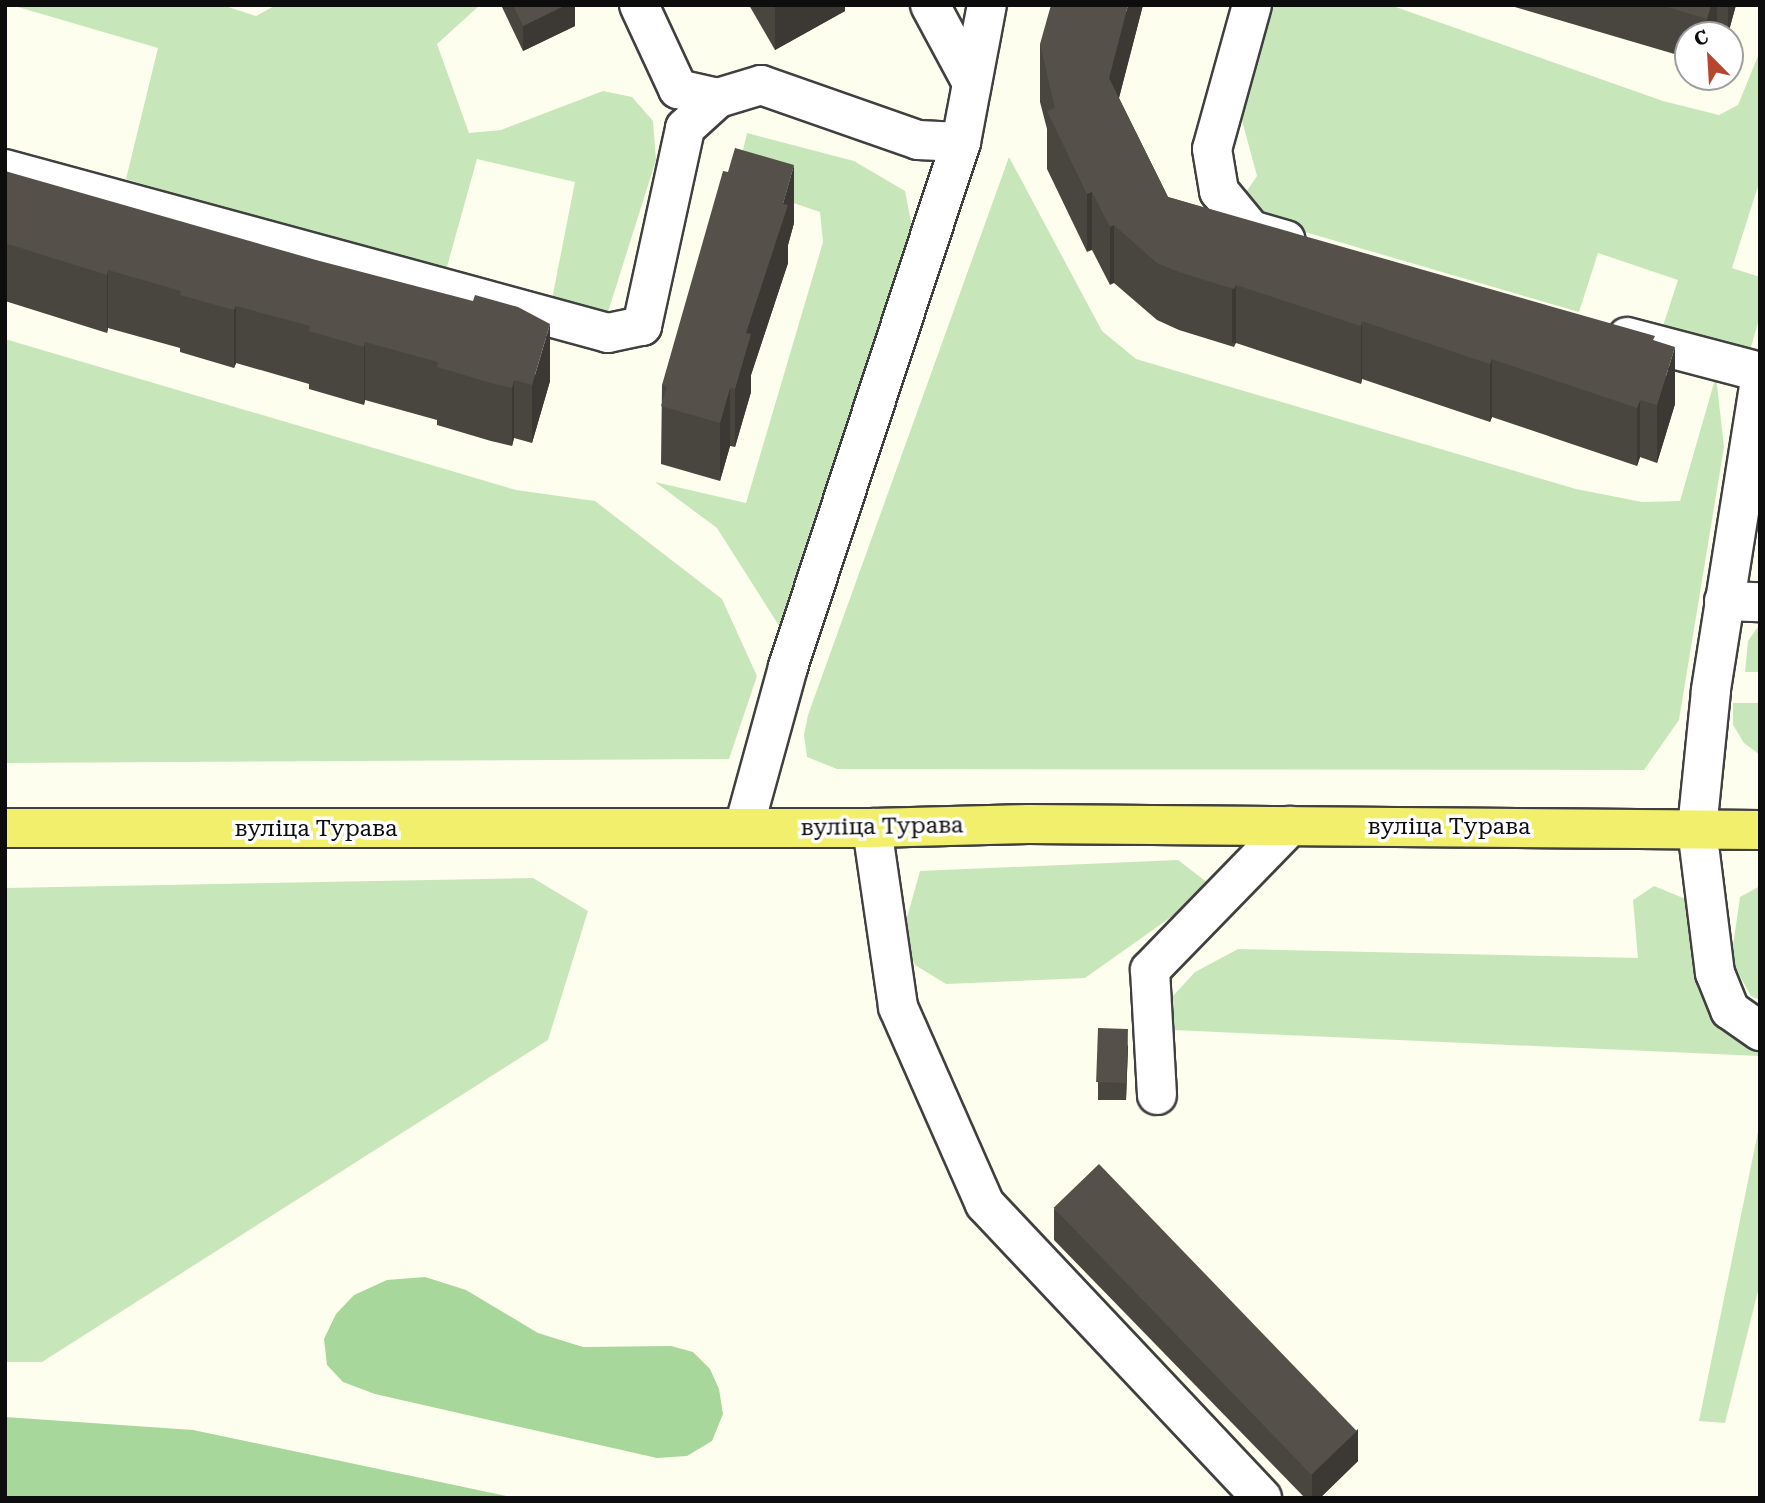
<!DOCTYPE html>
<meta charset="utf-8">
<style>
body{margin:0}
#map{position:relative;width:1765px;height:1503px;overflow:hidden;background:#fefeee;font-family:"Roboto Serif",serif}
div>[style]{position:absolute}
.green>*{inset:0;background:#c7e7ba}
.forest>*{inset:0;background:#a7d79a}
.roads{filter:drop-shadow(2px 0 #404040) drop-shadow(-2px 0 #404040) drop-shadow(0 2px #404040) drop-shadow(0 -2px #404040)}
.minor>*{height:38px;margin:-19px;padding:0 19px;transform-origin:19px;border-radius:19px;background:#fff}
.major>*{height:38px;margin:-19px;padding:0 19px;transform-origin:19px;border-radius:19px;background:#f1ef6b}
.wall>*{inset:0;background:#494640}
.shaded-wall>*{inset:0;background:#3c3934;transform-origin:0 0}
.building>*{inset:0;background:#55514a;transform-origin:0 0}
span{translate:-50% -50%;white-space:nowrap;text-align:center;line-height:1.15;-webkit-text-stroke:7px #fff;paint-order:stroke}
.street-label{font-size:23px;color:#0d0d0d}
.frame{position:absolute;inset:0;border:7px solid #0d0d0d;pointer-events:none}
.north{position:absolute;left:1674px;top:21px;width:70px;height:70px;box-sizing:border-box;background:#fff;border:2px solid #9e9e9e;border-radius:50%;rotate:336deg;font-size:19px;font-weight:700;line-height:28px;text-align:center;color:#0d0d0d}
.north::after{content:'';display:block;margin:auto;width:24px;height:32px;background:#b6462d;clip-path:polygon(50% 0,100% 100%,50% 72%,0 100%)}
</style>
<div id="map">
<div class="green">
<i style="clip-path:polygon(11px 5px,222px 5px,256px 16px,276px 5px,480px 5px,437px 44px,469px 133px,501px 130px,603px 91px,632px 97px,653px 121px,656px 160px,608px 312px,552px 299px,575px 182px,477px 159px,445px 274px,126px 179px,158px 48px)"></i>
<i style="clip-path:polygon(1263px 5px,1390px 5px,1663px 101px,1719px 115px,1738px 105px,1760px 51px,1760px 180px,1732px 268px,1760px 277px,1760px 315px,1748px 358px,1660px 335px,1678px 280px,1598px 253px,1579px 312px,1257px 218px,1244px 195px,1257px 176px,1237px 102px)"></i>
<i style="clip-path:polygon(747px 133px,854px 161px,905px 191px,913px 232px,783px 632px,717px 528px,655px 482px,746px 503px,823px 242px,820px 212px,735px 183px)"></i>
<i style="clip-path:polygon(1009px 157px,1102px 331px,1136px 359px,1576px 489px,1642px 502px,1680px 501px,1716px 376px,1724px 447px,1679px 720px,1644px 770px,837px 769px,807px 757px,804px 735px,808px 715px)"></i>
<i style="clip-path:polygon(5px 339px,516px 490px,595px 501px,722px 599px,757px 676px,729px 759px,5px 763px)"></i>
<i style="clip-path:polygon(1760px 624px,1760px 672px,1745px 672px,1748px 641px)"></i>
<i style="clip-path:polygon(1733px 703px,1760px 703px,1760px 755px,1744px 743px,1733px 725px)"></i>
<i style="clip-path:polygon(1178px 860px,1208px 883px,1181px 910px,1085px 978px,946px 984px,915px 965px,902px 935px,920px 871px)"></i>
<i style="clip-path:polygon(533px 878px,588px 911px,548px 1040px,42px 1362px,5px 1362px,5px 888px)"></i>
<i style="clip-path:polygon(1654px 886px,1688px 900px,1699px 979px,1711px 1016px,1726px 1029px,1760px 1043px,1760px 1056px,1173px 1030px,1172px 997px,1195px 972px,1238px 949px,1638px 958px,1633px 900px)"></i>
<i style="clip-path:polygon(1760px 886px,1760px 1000px,1751px 996px,1731px 960px,1740px 897px)"></i>
<i style="clip-path:polygon(1760px 1122px,1760px 1283px,1725px 1423px,1699px 1421px)"></i>
</div>
<div class="forest">
<i style="clip-path:polygon(425px 1277px,466px 1290px,538px 1333px,583px 1347px,671px 1346px,693px 1352px,710px 1369px,719px 1389px,723px 1414px,712px 1441px,687px 1456px,657px 1458px,375px 1394px,343px 1382px,327px 1365px,324px 1339px,336px 1314px,354px 1295px,387px 1280px)"></i>
<i style="clip-path:polygon(5px 1417px,193px 1430px,516px 1498px,5px 1498px)"></i>
</div>
<div class="roads">
<div class="minor">
<i style="left:639px;top:5px;width:93px;rotate:65.1deg"></i>
<i style="left:678px;top:89px;width:41px;rotate:12.7deg"></i>
<i style="left:930px;top:5px;width:86px;rotate:61.7deg"></i>
<i style="left:1252px;top:5px;width:149px;rotate:105.5deg"></i>
<i style="left:1212px;top:149px;width:43px;rotate:80.5deg"></i>
<i style="left:1219px;top:191px;width:50px;rotate:50.6deg"></i>
<i style="left:1251px;top:230px;width:36px;rotate:16deg"></i>
<i style="left:5px;top:169px;width:625px;rotate:15.21deg"></i>
<i style="left:608px;top:333px;width:35px;rotate:-12deg"></i>
<i style="left:642px;top:326px;width:203px;rotate:-77.7deg"></i>
<i style="left:685px;top:128px;width:45px;rotate:-42.3deg"></i>
<i style="left:718px;top:98px;width:45px;rotate:-16.8deg"></i>
<i style="left:761px;top:85px;width:166px;rotate:19.3deg"></i>
<i style="left:918px;top:140px;width:43px;rotate:2.7deg"></i>
<i style="left:961px;top:142px;width:139px;rotate:-79.3deg"></i>
<i style="left:1627px;top:337px;width:138px;rotate:14.7deg"></i>
<i style="left:1760px;top:380px;width:315px;rotate:99deg"></i>
<i style="left:1711px;top:691px;width:139px;rotate:95.8deg"></i>
<i style="left:1697px;top:829px;width:145px;rotate:82.9deg"></i>
<i style="left:1715px;top:973px;width:40px;rotate:68deg"></i>
<i style="left:1730px;top:1010px;width:37px;rotate:35deg"></i>
<i style="left:1724px;top:601px;width:36px;rotate:2deg"></i>
<i style="left:744px;top:827px;width:166px;rotate:-74.6deg"></i>
<i style="left:788px;top:667px;width:553px;rotate:-71.76deg"></i>
<i style="left:872px;top:828px;width:181px;rotate:81.7deg"></i>
<i style="left:898px;top:1007px;width:215px;rotate:66.2deg"></i>
<i style="left:985px;top:1204px;width:404px;rotate:46.7deg"></i>
<i style="left:1157px;top:1095px;width:125px;rotate:-93.2deg"></i>
<i style="left:1150px;top:970px;width:201px;rotate:-45.8deg"></i>
</div>
<div class="major">
<i style="left:5px;top:828px;width:867px"></i>
<i style="left:872px;top:828px;width:157px;rotate:-1.5deg"></i>
<i style="left:1029px;top:824px;width:731px;rotate:0.47deg"></i>
</div>
</div>
<div class="wall">
<i style="clip-path:polygon(501px 5px,575px 5px,575px 26px,523px 51px)"></i>
<i style="clip-path:polygon(749px 5px,845px 5px,845px 11px,775px 50px)"></i>
<i style="clip-path:polygon(1143px 5px,1119px 98px,1168px 197px,1655px 341px,1675px 404px,1657px 463px,1640px 457px,1637px 466px,1492px 417px,1490px 422px,1362px 379px,1361px 384px,1236px 343px,1234px 347px,1179px 330px,1157px 320px,1114px 283px,1110px 285px,1092px 250px,1087px 252px,1047px 169px,1047px 129px,1040px 102px,1040px 44px)"></i>
<i style="clip-path:polygon(1508px 5px,1736px 5px,1728px 34px,1717px 31px,1715px 35px,1688px 35px,1688px 58px)"></i>
<i style="clip-path:polygon(5px 171px,550px 381px,532px 443px,514px 438px,512px 446px,491px 441px,437px 425px,437px 420px,365px 400px,364px 405px,309px 389px,309px 384px,236px 363px,234px 368px,180px 352px,180px 348px,108px 328px,107px 333px,5px 301px)"></i>
<i style="clip-path:polygon(794px 223px,788px 245px,788px 263px,751px 375px,751px 392px,735px 447px,730px 446px,720px 481px,661px 464px,662px 385px)"></i>
<i style="clip-path:polygon(1098px 1028px,1128px 1046px,1126px 1100px,1098px 1100px)"></i>
<i style="clip-path:polygon(1054px 1208px,1358px 1461px,1320px 1498px,1305px 1498px,1054px 1240px)"></i>
</div>
<div class="shaded-wall">
<i style="clip-path:polygon(566px 5px,575px 5px,575px 26px,523px 51px,523px 26px)"></i>
<i style="clip-path:polygon(775px 5px,845px 5px,845px 11px,775px 50px)"></i>
<i style="clip-path:polygon(1128px 5px,1143px 5px,1109px 136px,1109px 78px)"></i>
<i style="clip-path:polygon(1711px 5px,1717px 5px,1717px 31px,1715px 35px,1707px 35px,1707px 19px)"></i>
<i style="clip-path:polygon(1728px 5px,1736px 5px,1728px 34px)"></i>
<i style="clip-path:polygon(794px 165px,794px 223px,788px 245px,788px 263px,751px 375px,751px 392px,735px 447px,735px 389px,746px 333px)"></i>
<i style="left:1092px;top:192px;width:58px;height:5px;rotate:90deg"></i>
<i style="left:1114px;top:225px;width:58px;height:4px;rotate:90deg"></i>
<i style="clip-path:polygon(108px 270px,108px 328px,107px 333px,107px 275px)"></i>
<i style="left:1236px;top:285px;width:58px;height:4px;rotate:90deg"></i>
<i style="clip-path:polygon(236px 306px,236px 363px,234px 368px,234px 310px)"></i>
<i style="clip-path:polygon(1362px 321px,1362px 379px,1361px 384px,1361px 326px)"></i>
<i style="clip-path:polygon(550px 324px,550px 381px,532px 443px,532px 385px)"></i>
<i style="clip-path:polygon(365px 342px,365px 400px,364px 405px,364px 347px)"></i>
<i style="clip-path:polygon(1675px 347px,1675px 404px,1657px 463px,1657px 405px)"></i>
<i style="clip-path:polygon(1492px 359px,1492px 417px,1490px 422px,1490px 364px)"></i>
<i style="clip-path:polygon(514px 380px,514px 438px,512px 446px,512px 388px)"></i>
<i style="clip-path:polygon(730px 388px,730px 446px,720px 481px,720px 423px)"></i>
<i style="clip-path:polygon(1640px 400px,1640px 457px,1637px 466px,1637px 408px)"></i>
<i style="clip-path:polygon(1128px 1029px,1128px 1046px,1126px 1100px,1126px 1082px)"></i>
<i style="clip-path:polygon(1358px 1429px,1358px 1461px,1320px 1498px,1312px 1498px,1312px 1473px)"></i>
</div>
<div class="building">
<i style="clip-path:polygon(513px 5px,566px 5px,523px 26px)"></i>
<i style="clip-path:polygon(1051px 5px,1128px 5px,1109px 78px,1168px 197px,1655px 336px,1653px 340px,1675px 347px,1657px 405px,1640px 400px,1637px 408px,1492px 359px,1490px 364px,1362px 321px,1361px 326px,1236px 285px,1234px 289px,1179px 272px,1157px 263px,1114px 225px,1110px 227px,1092px 192px,1087px 194px,1047px 111px,1055px 108px,1040px 44px)"></i>
<i style="clip-path:polygon(1661px 5px,1711px 5px,1707px 19px)"></i>
<i style="clip-path:polygon(735px 148px,794px 165px,783px 204px,788px 205px,746px 333px,751px 334px,735px 389px,730px 388px,720px 423px,661px 406px,667px 387px,662px 385px,723px 171px,728px 172px)"></i>
<i style="clip-path:polygon(5px 171px,316px 260px,473px 301px,475px 295px,518px 307px,550px 324px,532px 385px,514px 380px,512px 388px,491px 383px,437px 367px,438px 362px,365px 342px,364px 347px,309px 331px,310px 326px,236px 306px,234px 310px,180px 295px,181px 291px,108px 270px,107px 275px,5px 243px)"></i>
<i style="left:1098px;top:1028px;width:30px;height:54px;rotate:2deg"></i>
<i style="left:1099px;top:1164px;width:371px;height:63px;rotate:46deg"></i>
</div>
<div class="street-label">
<span style="left:882px;top:827px;rotate:-1deg">вуліца Турава</span>
<span style="left:1449px;top:827px">вуліца Турава</span>
<span style="left:316px;top:829px">вуліца Турава</span>
</div>
<div class="frame"></div>
<div class="north">С</div>
</div>
